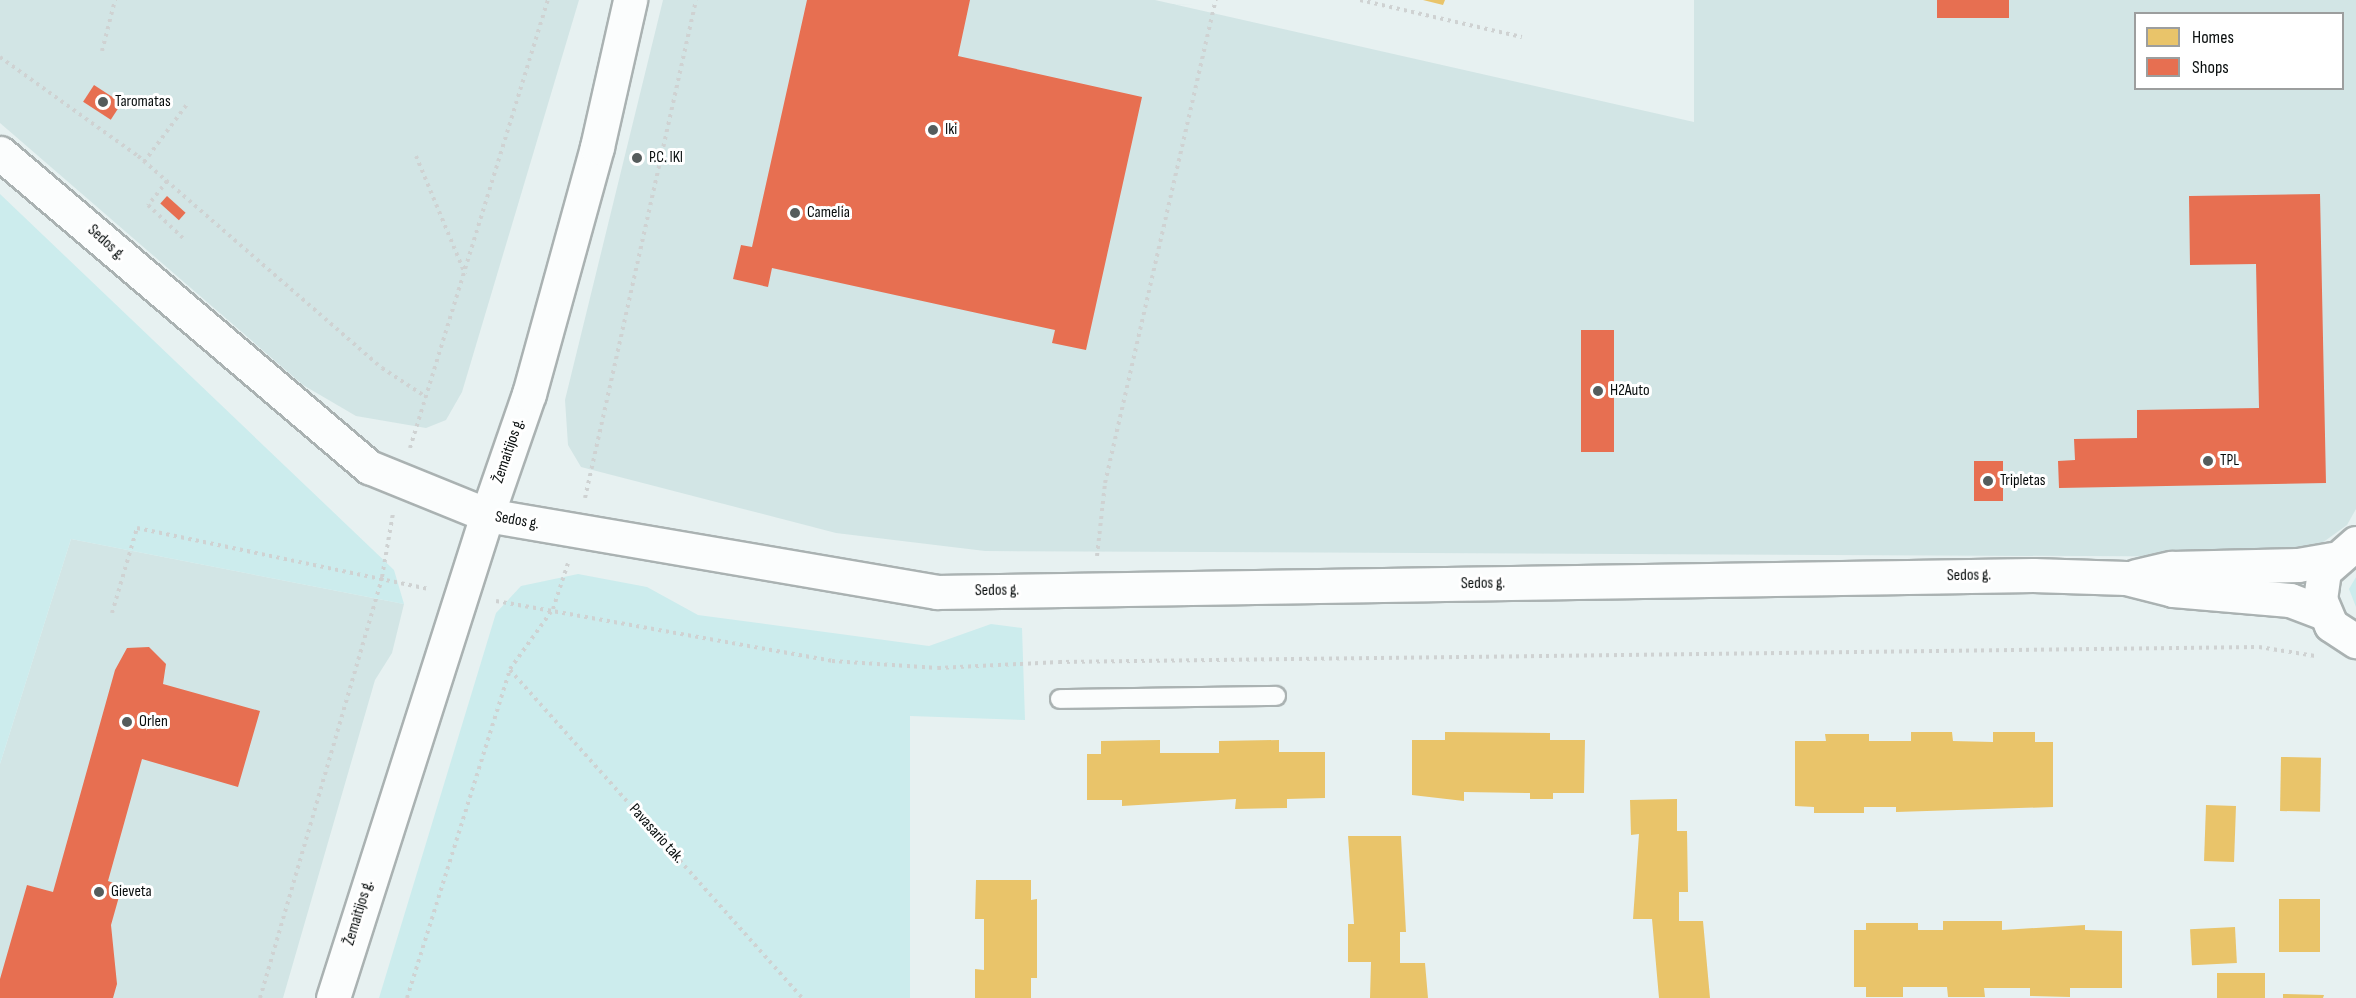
<!DOCTYPE html>
<meta charset="utf-8">
<style>
body{margin:0}
#map{position:relative;width:2356px;height:998px;overflow:hidden;background:#e7f1f1;font-family:"Sofia Sans Condensed",sans-serif}
div>[style]{position:absolute}
.built>*{inset:0;background:#d2e5e5}
.green>*{inset:0;background:#cceced}
.homes>*{inset:0;background:#e9c46a;transform-origin:0 0}
.shops>*{inset:0;background:#e76f51;transform-origin:0 0}
.path>*{height:4px;margin-top:-2px;transform-origin:0;background:repeating-linear-gradient(90deg,#cfd2d2 0 3px,transparent 0 7.5px)}
.roads{filter:drop-shadow(2px 0 #aab2b2) drop-shadow(-2px 0 #aab2b2) drop-shadow(0 2px #aab2b2) drop-shadow(0 -2px #aab2b2)}
.lane>*{height:18px;margin:-9px;padding:0 9px;transform-origin:9px;border-radius:9px;background:#fbfdfd}
.street>*{height:33px;margin:-16.5px;padding:0 16.5px;transform-origin:16.5px;border-radius:16.5px;background:#fbfdfd}
.secondary>*{height:33px;margin:-16.5px;padding:0 16.5px;transform-origin:16.5px;border-radius:16.5px;background:#fbfdfd}
.primary>*{height:33px;margin:-16.5px;padding:0 16.5px;transform-origin:16.5px;border-radius:16.5px;background:#fbfdfd}
.dots>*{width:16px;height:16px;translate:-50% -50%;box-sizing:border-box;border:3px solid #fff;border-radius:50%}
span{translate:-50% -50%;white-space:nowrap;text-align:center;line-height:1.15;-webkit-text-stroke:6px #fff;paint-order:stroke}
.poi-label{font-size:16px;color:#070c0c}
.left{translate:0 -50%;text-align:left}
.street-label{font-size:16px;color:#070c0c}
.legend{position:absolute;left:2134px;top:12px;width:210px;height:78px;box-sizing:border-box;background:#fff;border:2px solid #9c9e9e;margin:0;padding:8px 10px;list-style:none;font-size:18px;color:#070c0c}
.legend li{display:flex;align-items:center;gap:12px;height:30px}
.legend b{width:30px;border:2px solid #9c9e9e}
</style>
<div id="map">
<div class="built">
<i style="clip-path:polygon(0 0,579px 0,462px 392px,446px 420px,426px 428px,356px 416px,303px 385px,0 123px)"></i>
<i style="clip-path:polygon(evenodd,663px 0,1155px 0,1694px 122px,1694px 0,2356px 0,2356px 509px,2347px 525px,2322px 543px,2275px 557px,985px 551px,836px 533px,581px 467px,568px 445px,565px 400px,663px 0,2136px 14px,2342px 14px,2342px 88px,2136px 88px,2136px 14px)"></i>
<i style="clip-path:polygon(71px 539px,404px 604px,392px 653px,375px 680px,283px 998px,0 998px,0 764px)"></i>
</div>
<div class="green">
<i style="clip-path:polygon(0 194px,394px 570px,404px 604px,71px 539px,0 764px)"></i>
<i style="clip-path:polygon(578px 574px,647px 587px,698px 615px,929px 646px,991px 624px,1022px 628px,1025px 720px,910px 716px,910px 998px,379px 998px,496px 613px,521px 586px)"></i>
<i style="clip-path:polygon(2356px 577px,2356px 607px,2349px 589px)"></i>
</div>
<div class="homes">
<i style="clip-path:polygon(1423px 0,1445px 0,1443px 5px)"></i>
<i style="clip-path:polygon(1445px 732px,1550px 733px,1550px 740px,1585px 740px,1584px 793px,1553px 793px,1553px 799px,1530px 799px,1530px 793px,1464px 792px,1464px 801px,1412px 795px,1412px 740px,1445px 740px)"></i>
<i style="clip-path:polygon(1911px 732px,1952px 732px,1953px 741px,1993px 742px,1993px 732px,2035px 732px,2035px 742px,2053px 742px,2053px 807px,1896px 812px,1896px 807px,1864px 807px,1864px 813px,1814px 813px,1814px 807px,1795px 806px,1795px 741px,1826px 741px,1825px 734px,1869px 734px,1869px 741px,1911px 741px)"></i>
<i style="clip-path:polygon(1160px 740px,1160px 753px,1219px 753px,1219px 741px,1279px 740px,1279px 752px,1325px 752px,1325px 798px,1287px 799px,1287px 808px,1235px 809px,1236px 799px,1122px 806px,1122px 800px,1087px 800px,1087px 754px,1101px 754px,1101px 741px)"></i>
<i style="left:2281px;top:757px;width:40px;height:54px;rotate:1deg"></i>
<i style="clip-path:polygon(1677px 799px,1677px 831px,1687px 831px,1688px 892px,1679px 892px,1679px 921px,1703px 921px,1710px 998px,1659px 998px,1652px 919px,1633px 919px,1639px 834px,1631px 835px,1630px 800px)"></i>
<i style="left:2206px;top:805px;width:30px;height:56px;rotate:2deg"></i>
<i style="clip-path:polygon(1348px 836px,1401px 836px,1406px 932px,1400px 932px,1400px 963px,1425px 963px,1428px 998px,1370px 998px,1371px 962px,1348px 962px,1348px 924px,1354px 924px)"></i>
<i style="clip-path:polygon(976px 880px,1031px 880px,1031px 900px,1037px 899px,1037px 978px,1031px 978px,1031px 998px,975px 998px,975px 969px,984px 970px,984px 919px,975px 919px)"></i>
<i style="left:2279px;top:899px;width:41px;height:53px"></i>
<i style="clip-path:polygon(1943px 921px,2002px 921px,2002px 930px,2085px 925px,2085px 930px,2122px 931px,2122px 988px,2070px 988px,2070px 997px,2030px 996px,2030px 988px,1984px 988px,1985px 997px,1948px 997px,1947px 987px,1903px 987px,1903px 997px,1866px 997px,1866px 987px,1854px 987px,1854px 930px,1866px 930px,1866px 923px,1918px 923px,1918px 930px,1943px 930px)"></i>
<i style="left:2235px;top:927px;width:36px;height:45px;rotate:87deg"></i>
<i style="left:2217px;top:973px;width:48px;height:25px"></i>
<i style="clip-path:polygon(2283px 994px,2324px 995px,2323px 998px,2283px 998px)"></i>
</div>
<div class="shops">
<i style="clip-path:polygon(807px 0,970px 0,958px 56px,1142px 97px,1086px 350px,1052px 343px,1055px 330px,772px 268px,768px 287px,733px 279px,741px 245px,752px 247px)"></i>
<i style="left:1937px;top:0;width:72px;height:18px"></i>
<i style="left:94px;top:85px;width:33px;height:20px;rotate:33deg"></i>
<i style="clip-path:polygon(2320px 194px,2326px 483px,2059px 488px,2058px 461px,2075px 460px,2074px 439px,2137px 438px,2137px 410px,2259px 408px,2256px 264px,2190px 265px,2189px 196px)"></i>
<i style="left:167px;top:196px;width:25px;height:10px;rotate:42deg"></i>
<i style="left:1581px;top:330px;width:33px;height:122px"></i>
<i style="left:1974px;top:461px;width:29px;height:40px"></i>
<i style="clip-path:polygon(149px 647px,166px 664px,163px 684px,260px 711px,238px 787px,142px 759px,108px 881px,122px 886px,111px 925px,117px 984px,113px 998px,0 998px,0 979px,27px 885px,53px 892px,115px 670px,127px 648px)"></i>
</div>
<div class="path">
<i style="left:1360px;top:0;width:166px;rotate:12.9deg"></i>
<i style="left:102px;top:51px;width:53px;rotate:-75.7deg"></i>
<i style="left:0;top:57px;width:170px;rotate:35.7deg"></i>
<i style="left:138px;top:156px;width:323px;rotate:41deg"></i>
<i style="left:382px;top:368px;width:53px;rotate:33.4deg"></i>
<i style="left:416px;top:156px;width:128px;rotate:67.4deg"></i>
<i style="left:144px;top:162px;width:74px;rotate:-53.3deg"></i>
<i style="left:167px;top:181px;width:31px;rotate:128deg"></i>
<i style="left:148px;top:205px;width:50px;rotate:43.4deg"></i>
<i style="left:410px;top:448px;width:469px;rotate:-72.9deg"></i>
<i style="left:585px;top:498px;width:510px;rotate:-77.43deg"></i>
<i style="left:1097px;top:556px;width:73px;rotate:-83.7deg"></i>
<i style="left:1105px;top:483px;width:496px;rotate:-77.1deg"></i>
<i style="left:496px;top:601px;width:341px;rotate:10.1deg"></i>
<i style="left:832px;top:661px;width:106px;rotate:3.8deg"></i>
<i style="left:938px;top:668px;width:121px;rotate:-2.8deg"></i>
<i style="left:1059px;top:662px;width:1200px;rotate:-0.72deg"></i>
<i style="left:2259px;top:647px;width:57px;rotate:9.1deg"></i>
<i style="left:112px;top:613px;width:89px;rotate:-73.6deg"></i>
<i style="left:137px;top:528px;width:298px;rotate:11.8deg"></i>
<i style="left:510px;top:670px;width:439px;rotate:48.3deg"></i>
<i style="left:260px;top:998px;width:438px;rotate:-73.8deg"></i>
<i style="left:382px;top:577px;width:65px;rotate:-80.2deg"></i>
<i style="left:407px;top:998px;width:345px;rotate:-72.6deg"></i>
<i style="left:510px;top:669px;width:74px;rotate:-54.4deg"></i>
<i style="left:553px;top:609px;width:48px;rotate:-71.9deg"></i>
</div>
<div class="roads">
<div class="lane">
<i style="left:1060px;top:699px;width:216px;rotate:-0.8deg"></i>
</div>
<div class="street">
<i style="left:487px;top:515px;width:456px;rotate:9.7deg"></i>
<i style="left:936px;top:592px;width:1097px;rotate:-0.89deg"></i>
<i style="left:2033px;top:575px;width:93px;rotate:1.8deg"></i>
<i style="left:2126px;top:578px;width:49px;rotate:14.3deg"></i>
<i style="left:2173px;top:590px;width:117px;rotate:4.9deg"></i>
<i style="left:2290px;top:600px;width:36px;rotate:21deg"></i>
<i style="left:2356px;top:543px;width:43px;rotate:138.8deg"></i>
<i style="left:2324px;top:571px;width:28px;rotate:98deg"></i>
<i style="left:2320px;top:599px;width:28px;rotate:67deg"></i>
<i style="left:2331px;top:625px;width:30px;rotate:33deg"></i>
<i style="left:2136px;top:576px;width:37px;rotate:-13deg"></i>
<i style="left:2172px;top:568px;width:126px;rotate:-1.4deg"></i>
<i style="left:2298px;top:565px;width:35px;rotate:-10deg"></i>
</div>
<div class="secondary">
<i style="left:487px;top:515px;width:128px;rotate:-70.9deg"></i>
<i style="left:529px;top:394px;width:256px;rotate:-74.6deg"></i>
<i style="left:597px;top:147px;width:151px;rotate:-77.3deg"></i>
</div>
<div class="primary">
<i style="left:0;top:153px;width:485px;rotate:40.4deg"></i>
<i style="left:369px;top:467px;width:127px;rotate:22.1deg"></i>
<i style="left:487px;top:515px;width:507px;rotate:107.68deg"></i>
</div>
</div>
<div class="dots">
<i style="left:103px;top:102px;background:#555c5c"></i>
<i style="left:933px;top:130px;background:#555c5c"></i>
<i style="left:637px;top:158px;background:#555c5c"></i>
<i style="left:795px;top:213px;background:#555c5c"></i>
<i style="left:1598px;top:391px;background:#555c5c"></i>
<i style="left:2208px;top:461px;background:#555c5c"></i>
<i style="left:1988px;top:481px;background:#555c5c"></i>
<i style="left:127px;top:722px;background:#555c5c"></i>
<i style="left:99px;top:892px;background:#555c5c"></i>
</div>
<div class="poi-label">
<span class="left" style="left:115px;top:102px">Taromatas</span>
<span class="left" style="left:945px;top:130px">Iki</span>
<span class="left" style="left:649px;top:158px">P.C. IKI</span>
<span class="left" style="left:807px;top:213px">Camelia</span>
<span class="left" style="left:1610px;top:391px">H2Auto</span>
<span class="left" style="left:2220px;top:461px">TPL</span>
<span class="left" style="left:2000px;top:481px">Tripletas</span>
<span class="left" style="left:139px;top:722px">Orlen</span>
<span class="left" style="left:111px;top:892px">Gieveta</span>
</div>
<div class="street-label">
<span style="left:106px;top:243px;rotate:42deg">Sedos g.</span>
<span style="left:509px;top:451px;rotate:-71deg">Žemaitijos g.</span>
<span style="left:517px;top:521px;rotate:10deg">Sedos g.</span>
<span style="left:1969px;top:576px;rotate:-1deg">Sedos g.</span>
<span style="left:1483px;top:584px;rotate:-1deg">Sedos g.</span>
<span style="left:997px;top:591px;rotate:-1deg">Sedos g.</span>
<span style="left:656px;top:834px;rotate:48deg">Pavasario tak.</span>
<span style="left:359px;top:913px;rotate:-73deg">Žemaitijos g.</span>
</div>
<ul class="legend">
<li><b style="height:16px;background:#e9c46a"></b>Homes</li>
<li><b style="height:16px;background:#e76f51"></b>Shops</li>
</ul>
</div>
